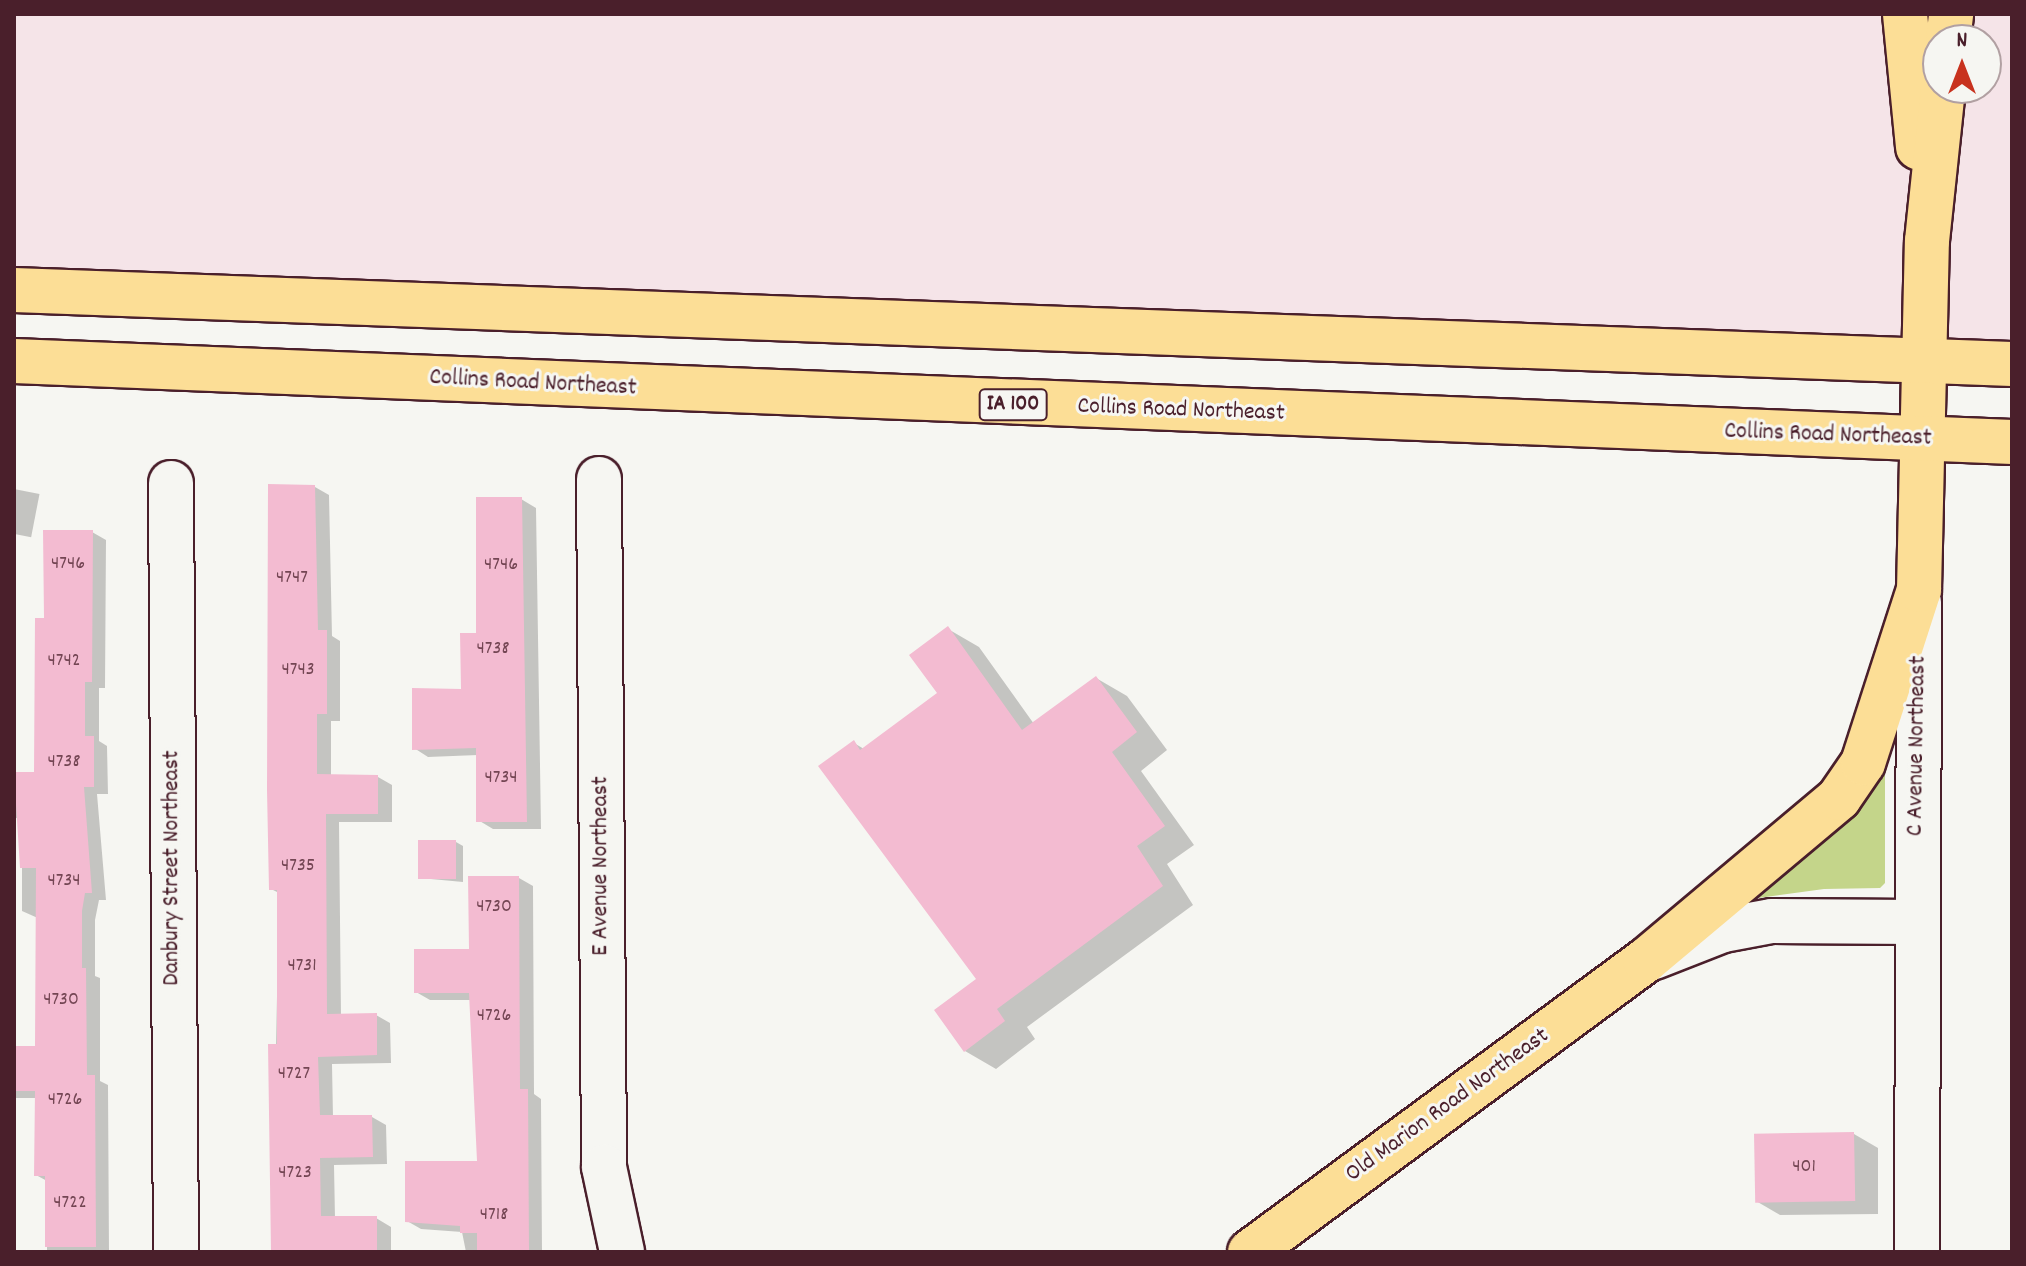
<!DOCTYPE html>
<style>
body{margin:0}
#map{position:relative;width:2026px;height:1266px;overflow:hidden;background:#f6f6f2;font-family:Dekko,sans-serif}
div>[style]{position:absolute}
.built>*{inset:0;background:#f5e4e8}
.green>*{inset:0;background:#c4d58a}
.shadow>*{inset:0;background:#0003;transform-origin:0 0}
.building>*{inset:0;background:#f3bbd1;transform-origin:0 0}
.roads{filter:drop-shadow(2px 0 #4a1f2b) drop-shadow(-2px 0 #4a1f2b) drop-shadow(0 2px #4a1f2b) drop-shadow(0 -2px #4a1f2b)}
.minor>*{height:44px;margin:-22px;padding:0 22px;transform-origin:22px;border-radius:22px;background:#f6f6f2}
.major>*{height:44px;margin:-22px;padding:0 22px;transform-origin:22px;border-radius:22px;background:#fcde96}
.highway>*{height:44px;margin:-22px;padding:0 22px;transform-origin:22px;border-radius:22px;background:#fcde96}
span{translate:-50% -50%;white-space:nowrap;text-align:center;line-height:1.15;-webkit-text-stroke:6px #f6f6f2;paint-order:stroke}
.number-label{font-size:20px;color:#744654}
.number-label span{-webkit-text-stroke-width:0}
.shield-label span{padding:2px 6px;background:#f6f6f2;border:2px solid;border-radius:6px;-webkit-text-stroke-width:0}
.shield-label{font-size:22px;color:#4a1f2b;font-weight:700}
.street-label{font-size:24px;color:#4a1f2b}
.frame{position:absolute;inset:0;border:16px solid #4a1f2b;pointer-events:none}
.north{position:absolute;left:1922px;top:24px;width:80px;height:80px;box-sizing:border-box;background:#f6f6f2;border:2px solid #b1a0a2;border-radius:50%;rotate:0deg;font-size:22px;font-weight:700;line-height:32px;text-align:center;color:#4a1f2b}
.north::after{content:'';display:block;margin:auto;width:28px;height:36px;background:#c8321e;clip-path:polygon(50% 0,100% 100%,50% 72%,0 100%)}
</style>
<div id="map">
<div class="built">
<i style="clip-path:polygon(evenodd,14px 14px,2012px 14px,2012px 364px,14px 290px,14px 14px,1938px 40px,1986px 40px,1986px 88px,1938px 88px,1938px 40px)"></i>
</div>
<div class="green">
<i style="clip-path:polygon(1885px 768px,1885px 883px,1880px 888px,1824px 889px,1737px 901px)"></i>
</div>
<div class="shadow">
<i style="clip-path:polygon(315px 487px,329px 495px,332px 636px,340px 641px,340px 721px,331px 721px,331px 776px,378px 777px,392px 785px,392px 822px,339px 822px,341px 1016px,376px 1015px,390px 1023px,391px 1063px,332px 1064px,333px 1117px,372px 1117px,386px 1125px,387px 1164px,334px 1165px,335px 1218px,376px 1218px,391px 1227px,391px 1252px,272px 1252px,279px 893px,271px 889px)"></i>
<i style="left:14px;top:489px;width:26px;height:44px;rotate:11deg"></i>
<i style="clip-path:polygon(521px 499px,536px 508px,541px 829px,493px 829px,478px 820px,478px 755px,428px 757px,414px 748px,463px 691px)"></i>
<i style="clip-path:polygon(92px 532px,106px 540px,105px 688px,99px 688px,99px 741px,107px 746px,108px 794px,97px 794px,106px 900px,99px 900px,95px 920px,95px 976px,100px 978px,100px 1081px,108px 1085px,109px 1252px,47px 1252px,47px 1181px,36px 1175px,37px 1098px,14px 1098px,14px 1048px,37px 1048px,40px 919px,22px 911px,22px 818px,14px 818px,14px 774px,36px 774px,46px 620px)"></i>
<i style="clip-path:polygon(948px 629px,979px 647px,1034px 724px,1096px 678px,1127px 696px,1167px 750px,1141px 771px,1194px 845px,1167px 864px,1193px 905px,1027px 1027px,1035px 1039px,996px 1069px,965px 1051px,979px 980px,854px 743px,864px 749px,939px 694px)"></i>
<i style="clip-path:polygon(456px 842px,463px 846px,463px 882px,420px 878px)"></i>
<i style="clip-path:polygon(519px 878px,533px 886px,534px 1094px,541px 1099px,542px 1252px,466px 1252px,462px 1232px,421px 1229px,407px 1221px,480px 1163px,471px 1000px,430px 1000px,416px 992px,471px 951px)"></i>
<i style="clip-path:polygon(1854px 1134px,1878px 1148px,1878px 1214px,1780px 1215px,1756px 1201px)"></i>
</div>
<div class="building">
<i style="clip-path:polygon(268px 484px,315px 485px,318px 630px,327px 630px,327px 714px,317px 714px,317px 774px,378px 775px,378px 814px,326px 814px,327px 1014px,377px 1013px,377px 1055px,318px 1057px,320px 1115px,372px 1115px,373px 1157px,320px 1158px,321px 1216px,377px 1216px,377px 1252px,271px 1252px,268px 1044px,277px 1044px,277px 890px,269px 890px,267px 790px)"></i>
<i style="clip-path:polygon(476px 497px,522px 497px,527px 822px,476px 822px,476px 748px,412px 750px,412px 688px,461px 689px,460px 633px,476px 633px)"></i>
<i style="clip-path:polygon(43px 530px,93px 530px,92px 682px,85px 682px,85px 736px,94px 736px,94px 787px,84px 787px,92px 893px,85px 893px,82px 911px,82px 968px,86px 968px,87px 1075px,95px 1075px,96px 1247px,45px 1247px,45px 1176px,34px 1176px,35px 1091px,14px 1091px,14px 1046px,35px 1046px,36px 868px,20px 868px,14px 772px,34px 772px,35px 618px,44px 618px)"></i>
<i style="clip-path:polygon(948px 626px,1022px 730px,1096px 676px,1137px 732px,1112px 752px,1165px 826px,1137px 846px,1163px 886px,997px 1009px,1005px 1021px,964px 1052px,934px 1010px,976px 979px,818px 766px,854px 740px,860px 750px,937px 693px,909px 655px)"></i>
<i style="left:418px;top:840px;width:38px;height:39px"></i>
<i style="clip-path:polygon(468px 876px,519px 876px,520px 1089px,528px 1089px,529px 1250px,477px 1251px,477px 1233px,460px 1233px,460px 1226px,405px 1222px,405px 1161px,477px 1161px,469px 993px,414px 993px,414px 949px,469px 949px)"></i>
<i style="left:1854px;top:1132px;width:69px;height:100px;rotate:89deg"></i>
</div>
<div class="roads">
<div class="minor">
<i style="left:599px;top:479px;width:688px;rotate:89.58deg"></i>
<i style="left:604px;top:1167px;width:87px;rotate:78deg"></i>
<i style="left:171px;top:483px;width:769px;rotate:89.63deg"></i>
<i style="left:1654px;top:957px;width:74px;rotate:-21.4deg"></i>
<i style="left:1723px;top:930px;width:50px;rotate:-10.4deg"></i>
<i style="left:1772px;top:921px;width:143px;rotate:0.4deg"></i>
<i style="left:1917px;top:1252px;width:650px;rotate:-89.82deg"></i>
</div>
<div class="major">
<i style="left:1905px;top:14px;width:134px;rotate:84.4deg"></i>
<i style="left:1948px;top:40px;width:26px;rotate:-83deg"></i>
<i style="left:1250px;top:1252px;width:491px;rotate:-36.4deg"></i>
<i style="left:1645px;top:961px;width:253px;rotate:-40deg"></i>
<i style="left:1839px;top:798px;width:42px;rotate:-55.6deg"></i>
<i style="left:1863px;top:763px;width:182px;rotate:-72.1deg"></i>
<i style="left:1919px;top:590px;width:349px;rotate:-88.7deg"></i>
<i style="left:1927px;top:241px;width:154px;rotate:-84deg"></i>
</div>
<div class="highway">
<i style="left:14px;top:290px;width:1999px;rotate:2.12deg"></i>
<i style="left:14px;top:361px;width:2000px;rotate:2.32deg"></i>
</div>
</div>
<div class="number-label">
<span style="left:68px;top:564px">4746</span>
<span style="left:501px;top:565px">4746</span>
<span style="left:292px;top:578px">4747</span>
<span style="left:493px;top:649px">4738</span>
<span style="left:64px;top:661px">4742</span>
<span style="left:298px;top:670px">4743</span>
<span style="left:64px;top:762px">4738</span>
<span style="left:501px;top:778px">4734</span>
<span style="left:298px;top:866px">4735</span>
<span style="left:64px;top:881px">4734</span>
<span style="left:494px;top:907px">4730</span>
<span style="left:302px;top:966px">4731</span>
<span style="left:61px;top:1000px">4730</span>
<span style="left:494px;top:1016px">4726</span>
<span style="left:294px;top:1074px">4727</span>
<span style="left:65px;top:1100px">4726</span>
<span style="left:1804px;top:1167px">401</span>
<span style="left:295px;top:1173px">4723</span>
<span style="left:70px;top:1203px">4722</span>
<span style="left:494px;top:1215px">4718</span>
</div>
<div class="shield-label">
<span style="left:1013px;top:405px">IA 100</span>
</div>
<div class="street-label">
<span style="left:533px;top:384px;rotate:3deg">Collins Road Northeast</span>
<span style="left:1181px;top:411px;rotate:2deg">Collins Road Northeast</span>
<span style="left:1828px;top:436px;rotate:2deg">Collins Road Northeast</span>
<span style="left:1918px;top:746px;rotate:-89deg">C Avenue Northeast</span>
<span style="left:602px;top:866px;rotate:-90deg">E Avenue Northeast</span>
<span style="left:173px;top:868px;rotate:-90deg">Danbury Street Northeast</span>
<span style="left:1448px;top:1106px;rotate:-36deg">Old Marion Road Northeast</span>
</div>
<div class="frame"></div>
<div class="north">N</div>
</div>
